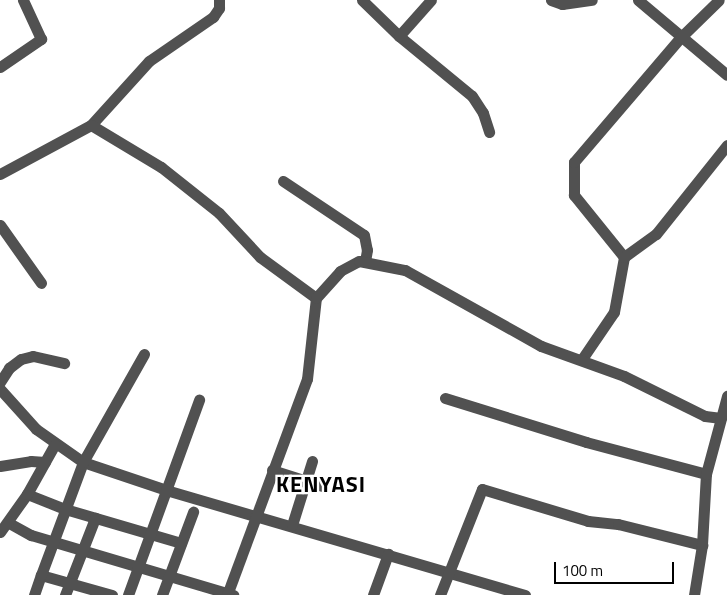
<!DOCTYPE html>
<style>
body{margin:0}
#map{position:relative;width:727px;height:595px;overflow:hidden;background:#fff;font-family:"Titillium Web",sans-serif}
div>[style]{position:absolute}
.minor>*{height:11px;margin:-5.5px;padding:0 5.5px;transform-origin:5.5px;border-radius:5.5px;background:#515151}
span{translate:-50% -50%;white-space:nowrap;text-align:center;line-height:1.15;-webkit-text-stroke:4.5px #fff;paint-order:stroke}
.district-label{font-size:22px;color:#000;font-weight:700;letter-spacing:1px}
.scale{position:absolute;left:554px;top:562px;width:120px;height:22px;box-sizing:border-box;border:2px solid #000;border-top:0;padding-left:6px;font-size:15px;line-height:18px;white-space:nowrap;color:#000;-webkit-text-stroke:4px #fff;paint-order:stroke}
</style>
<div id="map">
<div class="minor">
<i style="left:362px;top:0;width:52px;rotate:44.2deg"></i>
<i style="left:399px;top:36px;width:94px;rotate:39.4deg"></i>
<i style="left:472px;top:96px;width:20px;rotate:57deg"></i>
<i style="left:483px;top:113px;width:20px;rotate:72deg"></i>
<i style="left:551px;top:0;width:12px;rotate:20deg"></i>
<i style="left:562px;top:4px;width:30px;rotate:-8deg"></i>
<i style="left:638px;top:0;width:116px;rotate:40.1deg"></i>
<i style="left:399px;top:36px;width:48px;rotate:-48.4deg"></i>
<i style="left:0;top:67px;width:50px;rotate:-34.3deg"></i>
<i style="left:41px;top:39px;width:43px;rotate:-114.8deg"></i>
<i style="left:91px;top:125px;width:86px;rotate:-47.8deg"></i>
<i style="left:149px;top:61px;width:78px;rotate:-34.5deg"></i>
<i style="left:213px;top:17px;width:11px;rotate:-56deg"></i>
<i style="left:219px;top:8px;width:8px;rotate:-90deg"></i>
<i style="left:0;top:174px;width:103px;rotate:-28.3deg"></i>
<i style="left:91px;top:125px;width:82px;rotate:31deg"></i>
<i style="left:161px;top:167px;width:74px;rotate:38.4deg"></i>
<i style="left:219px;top:213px;width:60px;rotate:47deg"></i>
<i style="left:260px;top:257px;width:69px;rotate:36.2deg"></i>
<i style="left:283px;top:181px;width:97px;rotate:33.7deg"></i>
<i style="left:364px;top:235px;width:15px;rotate:79deg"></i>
<i style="left:367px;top:250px;width:11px;rotate:100deg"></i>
<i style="left:0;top:225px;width:71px;rotate:54.7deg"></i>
<i style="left:624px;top:257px;width:80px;rotate:-128.9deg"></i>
<i style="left:574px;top:195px;width:33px;rotate:-90deg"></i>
<i style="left:574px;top:162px;width:163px;rotate:-49.5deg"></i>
<i style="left:680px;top:38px;width:54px;rotate:-44.3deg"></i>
<i style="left:582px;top:359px;width:57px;rotate:-55.8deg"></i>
<i style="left:614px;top:312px;width:56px;rotate:-79.7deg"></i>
<i style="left:624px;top:257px;width:39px;rotate:-36deg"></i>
<i style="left:656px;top:234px;width:114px;rotate:-51.4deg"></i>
<i style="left:0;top:382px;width:17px;rotate:-57deg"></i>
<i style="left:9px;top:368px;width:15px;rotate:-37deg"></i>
<i style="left:21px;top:359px;width:12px;rotate:-14deg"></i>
<i style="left:33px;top:356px;width:32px;rotate:13deg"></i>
<i style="left:0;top:389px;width:54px;rotate:48deg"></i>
<i style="left:36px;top:429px;width:57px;rotate:35.1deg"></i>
<i style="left:83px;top:462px;width:88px;rotate:18.6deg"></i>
<i style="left:166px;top:490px;width:374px;rotate:16.3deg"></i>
<i style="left:445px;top:398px;width:148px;rotate:17.3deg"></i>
<i style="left:586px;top:442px;width:124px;rotate:14.9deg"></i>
<i style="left:0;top:466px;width:31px;rotate:-9deg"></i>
<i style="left:31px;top:461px;width:14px;rotate:4deg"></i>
<i style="left:272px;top:470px;width:52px;rotate:17.7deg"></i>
<i style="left:27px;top:494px;width:41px;rotate:21.5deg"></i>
<i style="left:65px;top:509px;width:121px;rotate:16.3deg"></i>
<i style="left:9px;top:523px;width:25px;rotate:29deg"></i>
<i style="left:31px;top:535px;width:211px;rotate:16.5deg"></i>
<i style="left:292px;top:525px;width:67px;rotate:-72.6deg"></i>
<i style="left:0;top:532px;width:47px;rotate:-54.6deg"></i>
<i style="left:27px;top:494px;width:57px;rotate:-60.8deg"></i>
<i style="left:34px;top:595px;width:21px;rotate:-71deg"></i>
<i style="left:65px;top:595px;width:83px;rotate:-68.7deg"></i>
<i style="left:112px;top:595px;width:74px;rotate:-164.3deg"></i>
<i style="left:41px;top:575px;width:121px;rotate:-69.6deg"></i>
<i style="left:83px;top:462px;width:124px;rotate:-60.5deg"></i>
<i style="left:128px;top:595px;width:208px;rotate:-70deg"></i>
<i style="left:162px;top:595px;width:89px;rotate:-69.5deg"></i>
<i style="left:227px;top:595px;width:230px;rotate:-69.7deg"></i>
<i style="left:307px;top:379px;width:81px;rotate:-83.7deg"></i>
<i style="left:316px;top:298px;width:36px;rotate:-48deg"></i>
<i style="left:340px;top:271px;width:21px;rotate:-28deg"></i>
<i style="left:359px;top:261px;width:47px;rotate:11.1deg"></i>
<i style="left:405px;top:270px;width:156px;rotate:29.2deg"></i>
<i style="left:541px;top:346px;width:88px;rotate:19.9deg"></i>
<i style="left:624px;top:376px;width:90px;rotate:26.3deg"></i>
<i style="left:705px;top:416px;width:16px;rotate:7deg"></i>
<i style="left:373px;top:595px;width:44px;rotate:-69.9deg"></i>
<i style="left:440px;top:595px;width:114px;rotate:-68.4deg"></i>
<i style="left:482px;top:489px;width:111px;rotate:16.8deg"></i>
<i style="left:588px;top:521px;width:30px;rotate:6deg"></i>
<i style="left:618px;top:524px;width:87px;rotate:14deg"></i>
<i style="left:694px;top:595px;width:51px;rotate:-80.9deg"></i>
<i style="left:702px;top:545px;width:71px;rotate:-86.8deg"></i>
<i style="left:706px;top:474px;width:81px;rotate:-74.9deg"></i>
</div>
<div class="district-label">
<span style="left:321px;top:485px">KENYASI</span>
</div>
<div class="scale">100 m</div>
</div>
